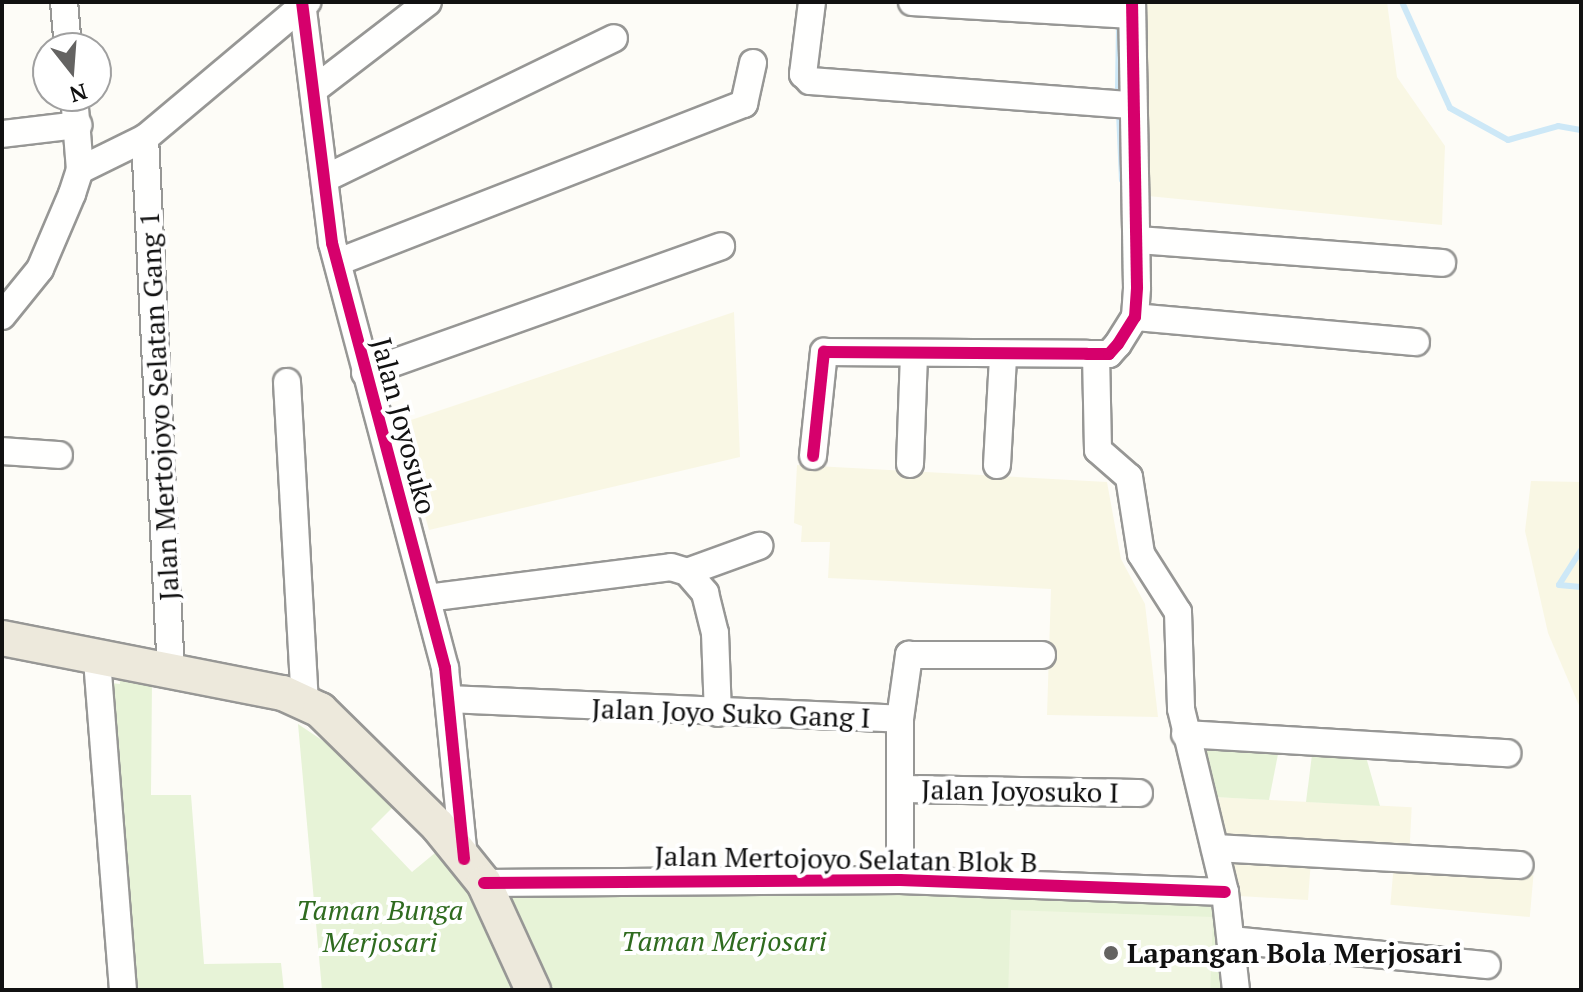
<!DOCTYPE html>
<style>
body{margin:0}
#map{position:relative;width:1583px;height:992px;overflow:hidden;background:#fdfcf7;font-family:"PT Serif",serif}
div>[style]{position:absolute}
.farmland>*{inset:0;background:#f9f7e4;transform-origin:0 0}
.green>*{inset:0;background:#e7f3d7}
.pitch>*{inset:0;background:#f0f6e1;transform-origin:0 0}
.stream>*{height:6px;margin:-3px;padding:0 3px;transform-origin:3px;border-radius:3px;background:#cde8f7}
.roads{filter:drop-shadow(2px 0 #979795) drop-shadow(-2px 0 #979795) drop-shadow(0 2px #979795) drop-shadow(0 -2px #979795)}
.minor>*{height:26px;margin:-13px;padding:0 13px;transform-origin:13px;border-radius:13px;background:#fffffe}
.major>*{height:34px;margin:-17px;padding:0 17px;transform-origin:17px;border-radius:17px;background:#ede9dc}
.cycleway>*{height:12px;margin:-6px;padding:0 6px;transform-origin:6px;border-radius:6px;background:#d6006c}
.dots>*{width:22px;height:22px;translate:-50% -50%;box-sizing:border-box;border:4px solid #fff;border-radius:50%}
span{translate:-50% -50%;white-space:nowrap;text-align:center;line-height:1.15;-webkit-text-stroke:8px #fff;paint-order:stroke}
.street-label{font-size:28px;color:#111}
.park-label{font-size:28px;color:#2f6b1f;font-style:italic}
.poi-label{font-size:28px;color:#111;font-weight:700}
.left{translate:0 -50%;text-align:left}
.frame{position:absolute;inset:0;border:4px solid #111;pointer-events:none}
.north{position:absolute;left:32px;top:32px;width:80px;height:80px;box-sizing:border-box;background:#fff;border:2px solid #a0a0a0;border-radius:50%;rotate:163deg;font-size:22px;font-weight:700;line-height:32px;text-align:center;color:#111}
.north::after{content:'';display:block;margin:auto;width:28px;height:36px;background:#646362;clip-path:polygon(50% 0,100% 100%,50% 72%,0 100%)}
</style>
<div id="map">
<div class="farmland">
<i style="clip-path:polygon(1140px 2px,1387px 2px,1397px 77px,1445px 146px,1442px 225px,1148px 196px)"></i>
<i style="clip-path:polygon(734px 312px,740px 457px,429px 530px,399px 424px)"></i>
<i style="clip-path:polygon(797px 465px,1107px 482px,1121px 559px,1145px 604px,1158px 717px,1047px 715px,1051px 589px,828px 578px,830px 542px,801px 542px,802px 526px,794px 523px)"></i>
<i style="clip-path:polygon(1531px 481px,1581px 482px,1581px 710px,1548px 633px,1525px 531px)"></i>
<i style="left:1214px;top:797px;width:198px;height:46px;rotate:3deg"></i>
<i style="clip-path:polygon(1232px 854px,1311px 860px,1308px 900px,1239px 896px)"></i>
<i style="left:1394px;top:863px;width:140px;height:42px;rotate:5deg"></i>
</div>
<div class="green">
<i style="clip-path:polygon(119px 674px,152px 681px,151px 795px,191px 795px,204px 964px,281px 963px,284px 990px,127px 990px,102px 682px,120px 684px)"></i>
<i style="clip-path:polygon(298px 724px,365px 769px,398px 802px,371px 829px,412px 872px,441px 848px,461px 872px,514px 990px,322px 990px)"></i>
<i style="clip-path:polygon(1203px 741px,1280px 744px,1269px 800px,1214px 797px)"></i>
<i style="clip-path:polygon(1313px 747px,1364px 750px,1380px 806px,1306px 802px)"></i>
<i style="clip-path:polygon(870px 892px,1214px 899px,1227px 990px,543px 990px,510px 901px,513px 894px)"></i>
</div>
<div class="pitch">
<i style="left:1011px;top:910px;width:202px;height:80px;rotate:2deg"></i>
</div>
<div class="stream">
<i style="left:1402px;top:2px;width:116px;rotate:65.6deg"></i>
<i style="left:1450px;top:108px;width:66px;rotate:28.9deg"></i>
<i style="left:1508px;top:140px;width:52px;rotate:-15.6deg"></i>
<i style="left:1558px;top:126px;width:23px;rotate:10deg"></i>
<i style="left:1118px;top:89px;width:66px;rotate:-89.1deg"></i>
<i style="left:1119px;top:112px;width:68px;rotate:87.5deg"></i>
<i style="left:1581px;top:550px;width:41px;rotate:122.2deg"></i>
<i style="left:1559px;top:585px;width:22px;rotate:5deg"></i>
</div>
<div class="roads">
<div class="minor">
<i style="left:64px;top:2px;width:46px;rotate:85deg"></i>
<i style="left:302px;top:2px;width:243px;rotate:82.9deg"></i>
<i style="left:332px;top:243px;width:440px;rotate:75.1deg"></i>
<i style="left:445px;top:668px;width:192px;rotate:84.3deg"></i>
<i style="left:812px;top:2px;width:73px;rotate:97.1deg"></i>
<i style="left:803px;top:74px;width:10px;rotate:45deg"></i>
<i style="left:810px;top:81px;width:322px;rotate:4.3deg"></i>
<i style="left:912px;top:2px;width:220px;rotate:3.4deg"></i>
<i style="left:316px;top:88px;width:141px;rotate:-37.5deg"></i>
<i style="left:2px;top:134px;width:77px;rotate:-6.8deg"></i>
<i style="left:145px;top:138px;width:536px;rotate:87.22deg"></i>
<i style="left:80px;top:170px;width:72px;rotate:-26.2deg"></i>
<i style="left:145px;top:138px;width:212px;rotate:-40deg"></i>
<i style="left:326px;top:178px;width:320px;rotate:-25.9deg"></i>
<i style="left:1138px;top:240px;width:305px;rotate:4.3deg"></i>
<i style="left:338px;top:262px;width:436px;rotate:-21.3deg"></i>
<i style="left:744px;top:104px;width:42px;rotate:-77.6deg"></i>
<i style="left:2px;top:316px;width:60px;rotate:-51deg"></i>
<i style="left:40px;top:269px;width:82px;rotate:-66.9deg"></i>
<i style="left:72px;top:194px;width:25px;rotate:-72deg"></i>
<i style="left:80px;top:170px;width:74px;rotate:-94.6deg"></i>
<i style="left:1135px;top:317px;width:282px;rotate:5.1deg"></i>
<i style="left:1096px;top:354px;width:96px;rotate:88.8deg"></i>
<i style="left:1098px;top:450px;width:41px;rotate:41.1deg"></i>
<i style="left:1129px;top:477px;width:78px;rotate:81.1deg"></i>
<i style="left:1141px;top:554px;width:69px;rotate:57.5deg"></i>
<i style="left:1178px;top:612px;width:97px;rotate:88.2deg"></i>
<i style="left:1181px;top:709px;width:188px;rotate:76.5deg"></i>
<i style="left:1225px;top:892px;width:99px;rotate:83.6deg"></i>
<i style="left:365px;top:373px;width:378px;rotate:-19.6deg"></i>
<i style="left:287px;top:382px;width:319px;rotate:86.8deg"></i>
<i style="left:2px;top:451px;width:57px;rotate:4deg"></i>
<i style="left:813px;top:456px;width:105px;rotate:-84deg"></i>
<i style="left:824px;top:352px;width:263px;rotate:0.4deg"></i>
<i style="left:1087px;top:354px;width:22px"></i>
<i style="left:1109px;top:354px;width:13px;rotate:-48deg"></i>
<i style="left:1118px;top:344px;width:32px;rotate:-58deg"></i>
<i style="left:1135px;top:317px;width:30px;rotate:-86deg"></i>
<i style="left:1137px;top:287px;width:285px;rotate:-91deg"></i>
<i style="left:910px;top:464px;width:111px;rotate:-87.9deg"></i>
<i style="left:997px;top:465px;width:109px;rotate:-86.8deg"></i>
<i style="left:687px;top:572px;width:77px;rotate:-19.9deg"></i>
<i style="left:427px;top:598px;width:246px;rotate:-7.2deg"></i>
<i style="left:671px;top:567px;width:17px;rotate:17deg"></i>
<i style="left:687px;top:572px;width:28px;rotate:49deg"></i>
<i style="left:705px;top:593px;width:41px;rotate:76deg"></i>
<i style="left:715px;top:633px;width:80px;rotate:87.9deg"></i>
<i style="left:97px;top:660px;width:331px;rotate:85.5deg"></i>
<i style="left:449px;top:699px;width:451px;rotate:2.5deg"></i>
<i style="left:1185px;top:734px;width:323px;rotate:3.4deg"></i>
<i style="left:902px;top:789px;width:237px;rotate:1deg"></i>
<i style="left:1215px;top:848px;width:305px;rotate:3.2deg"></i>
<i style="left:900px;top:880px;width:161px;rotate:-90deg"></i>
<i style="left:900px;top:719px;width:65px;rotate:-82deg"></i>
<i style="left:909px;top:655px;width:133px"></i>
<i style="left:484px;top:883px;width:416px;rotate:-0.4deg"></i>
<i style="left:900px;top:880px;width:325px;rotate:2.1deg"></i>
<i style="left:1231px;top:940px;width:257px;rotate:5.6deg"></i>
</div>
<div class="major">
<i style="left:2px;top:638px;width:286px;rotate:11.1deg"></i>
<i style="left:283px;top:693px;width:41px;rotate:24.7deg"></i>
<i style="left:320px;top:710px;width:165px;rotate:44.5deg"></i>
<i style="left:438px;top:826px;width:73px;rotate:51.1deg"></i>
<i style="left:484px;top:883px;width:118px;rotate:65.4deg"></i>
</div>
</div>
<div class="cycleway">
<i style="left:302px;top:2px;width:243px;rotate:82.9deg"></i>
<i style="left:332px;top:243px;width:440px;rotate:75.1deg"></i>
<i style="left:445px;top:668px;width:192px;rotate:84.3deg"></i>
<i style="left:813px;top:456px;width:105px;rotate:-84deg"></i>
<i style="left:824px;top:352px;width:263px;rotate:0.4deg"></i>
<i style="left:1087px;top:354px;width:22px"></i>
<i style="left:1109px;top:354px;width:13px;rotate:-48deg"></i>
<i style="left:1118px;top:344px;width:32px;rotate:-58deg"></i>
<i style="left:1135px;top:317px;width:30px;rotate:-86deg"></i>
<i style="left:1137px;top:287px;width:285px;rotate:-91deg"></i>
<i style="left:484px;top:883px;width:416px;rotate:-0.4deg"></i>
<i style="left:900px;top:880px;width:325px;rotate:2.1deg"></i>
</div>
<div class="dots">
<i style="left:1111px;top:953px;background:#646362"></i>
</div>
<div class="street-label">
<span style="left:159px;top:406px;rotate:-93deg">Jalan Mertojoyo Selatan Gang 1</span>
<span style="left:404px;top:426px;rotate:75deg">Jalan Joyosuko</span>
<span style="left:731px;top:713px;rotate:2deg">Jalan Joyo Suko Gang I</span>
<span style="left:1020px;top:791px;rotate:1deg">Jalan Joyosuko I</span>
<span style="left:846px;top:859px;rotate:1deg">Jalan Mertojoyo Selatan Blok B</span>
</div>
<div class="park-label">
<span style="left:380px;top:926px">Taman Bunga<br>Merjosari</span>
<span style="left:724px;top:941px">Taman Merjosari</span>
</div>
<div class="poi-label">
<span class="left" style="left:1127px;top:953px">Lapangan Bola Merjosari</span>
</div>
<div class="frame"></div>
<div class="north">N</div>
</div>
